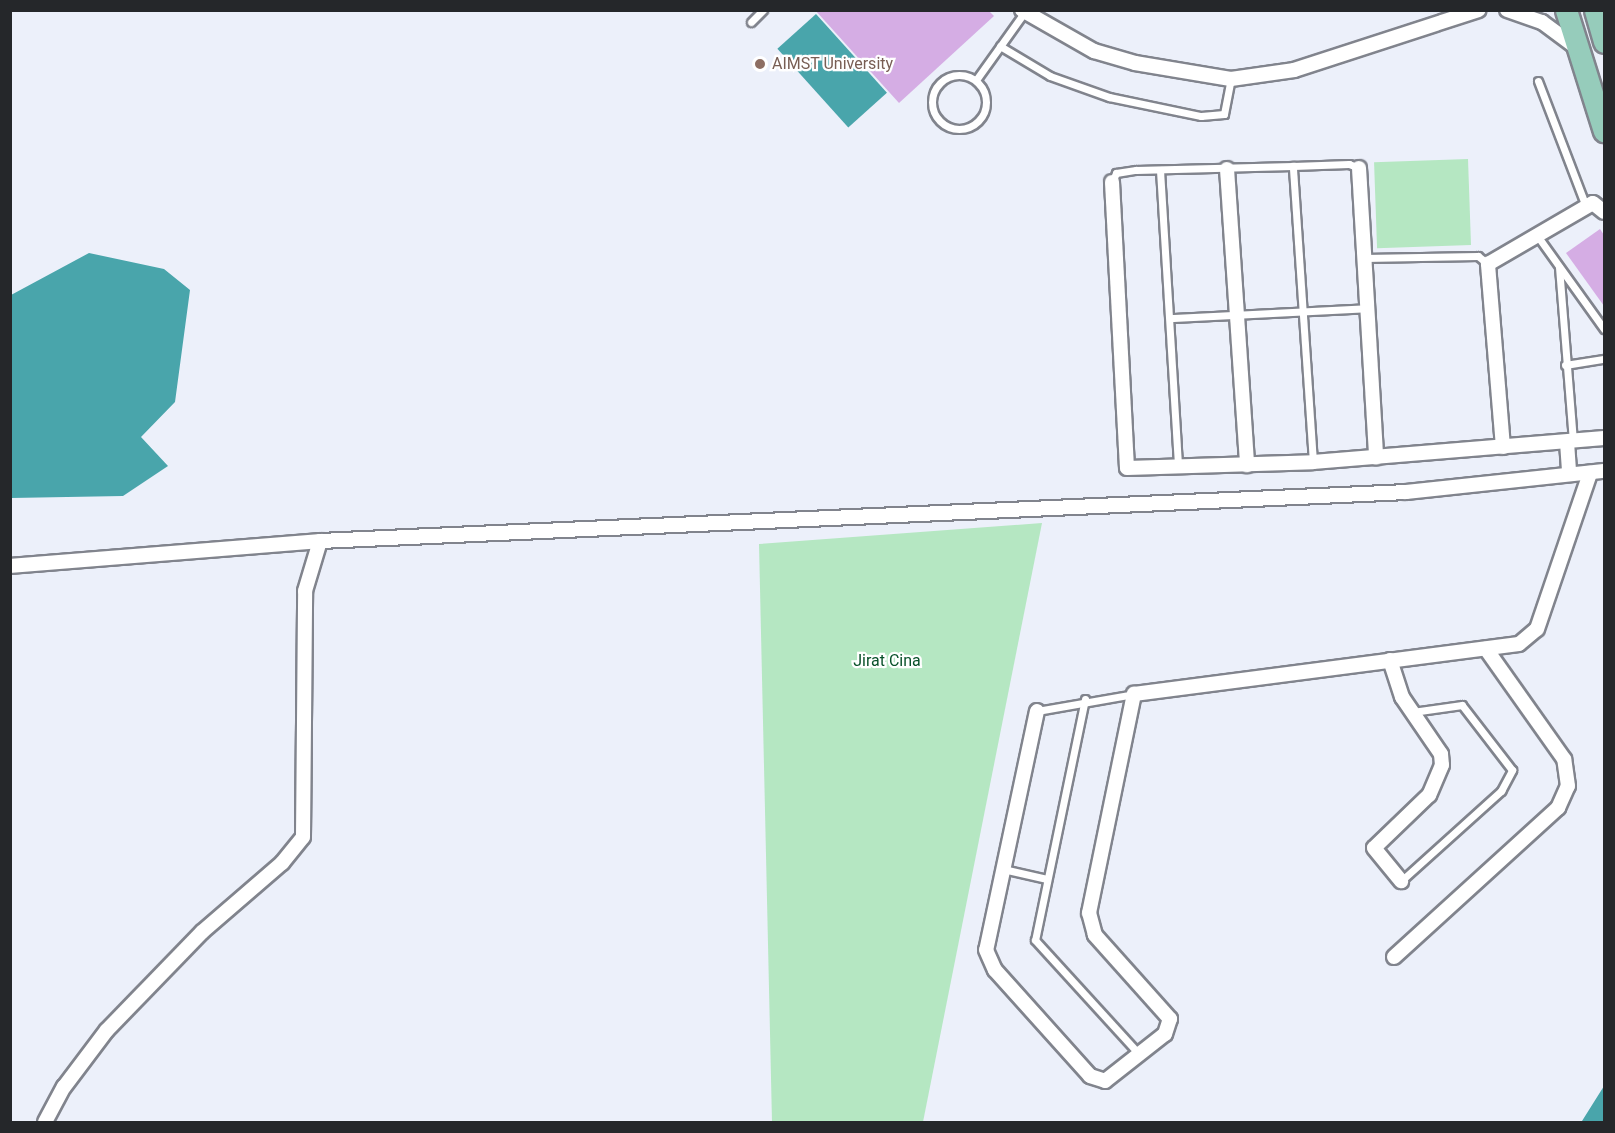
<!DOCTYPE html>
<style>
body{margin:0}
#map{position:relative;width:1615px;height:1133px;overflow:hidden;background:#ecf0fa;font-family:Roboto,sans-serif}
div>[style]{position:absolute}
.green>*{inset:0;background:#b5e7c2;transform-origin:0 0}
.water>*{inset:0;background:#49a5ab;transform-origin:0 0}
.building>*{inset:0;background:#d5ade4}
.roads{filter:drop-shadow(2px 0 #81848d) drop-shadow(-2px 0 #81848d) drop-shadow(0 2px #81848d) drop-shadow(0 -2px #81848d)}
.lane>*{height:7px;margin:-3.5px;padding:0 3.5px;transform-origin:3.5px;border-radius:3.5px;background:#fff}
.lane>.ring{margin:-3.5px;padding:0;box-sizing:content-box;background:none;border:7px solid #fff;border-radius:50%}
.street>*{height:14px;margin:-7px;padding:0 7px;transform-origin:7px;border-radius:7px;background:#fff}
.primary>*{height:21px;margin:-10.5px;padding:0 10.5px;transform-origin:10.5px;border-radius:10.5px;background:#96ccbb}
.dots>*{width:16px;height:16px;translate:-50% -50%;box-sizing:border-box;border:3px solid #fff;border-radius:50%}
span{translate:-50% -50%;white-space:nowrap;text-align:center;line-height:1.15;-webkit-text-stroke:4.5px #fff;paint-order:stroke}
.education-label{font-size:16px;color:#785e54}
.left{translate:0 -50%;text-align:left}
.park-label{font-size:16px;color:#09512a}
.frame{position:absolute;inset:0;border:12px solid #25272a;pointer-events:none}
</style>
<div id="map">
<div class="green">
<i style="left:1468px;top:159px;width:86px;height:94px;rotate:88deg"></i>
<i style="clip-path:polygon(1042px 523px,923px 1122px,772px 1122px,759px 544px)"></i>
</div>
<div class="water">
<i style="left:816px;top:14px;width:106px;height:52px;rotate:48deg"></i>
<i style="clip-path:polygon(89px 253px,164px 269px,190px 290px,175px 402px,141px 437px,168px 466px,123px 496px,11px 498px,11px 295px)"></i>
<i style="clip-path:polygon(1604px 1086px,1604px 1122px,1581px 1122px,1582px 1121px)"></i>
</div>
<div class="building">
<i style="clip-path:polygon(815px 10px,988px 10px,994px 16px,899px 103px)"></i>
<i style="clip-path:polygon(1600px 229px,1604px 235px,1604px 306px,1566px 253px)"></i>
</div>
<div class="roads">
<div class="lane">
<i style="left:751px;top:22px;width:17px;rotate:-45deg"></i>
<i style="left:1000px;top:46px;width:58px;rotate:31deg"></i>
<i style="left:1050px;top:76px;width:63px;rotate:19.6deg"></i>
<i style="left:1109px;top:97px;width:94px;rotate:11.7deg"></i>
<i style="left:1201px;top:116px;width:23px;rotate:-5deg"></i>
<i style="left:1224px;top:114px;width:36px;rotate:-79deg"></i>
<i class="ring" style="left:932px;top:75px;width:47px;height:47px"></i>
<i style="left:976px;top:80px;width:82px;rotate:-54.4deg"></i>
<i style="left:1538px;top:81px;width:135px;rotate:69.1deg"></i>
<i style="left:1160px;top:170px;width:298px;rotate:86.5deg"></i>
<i style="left:1112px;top:182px;width:10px;rotate:-66deg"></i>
<i style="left:1116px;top:173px;width:20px;rotate:-9deg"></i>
<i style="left:1136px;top:170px;width:157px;rotate:-1.5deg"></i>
<i style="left:1536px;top:234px;width:117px;rotate:54.4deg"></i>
<i style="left:1364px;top:258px;width:114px;rotate:-1deg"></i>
<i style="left:1478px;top:256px;width:13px;rotate:39deg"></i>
<i style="left:1559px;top:267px;width:175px;rotate:85.4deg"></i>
<i style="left:1172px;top:318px;width:196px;rotate:-2.9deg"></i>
<i style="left:1565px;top:365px;width:39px;rotate:-9deg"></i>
<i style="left:1313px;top:462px;width:297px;rotate:-93.9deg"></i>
<i style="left:1293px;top:166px;width:56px;rotate:-2deg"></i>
<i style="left:1349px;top:164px;width:11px;rotate:22deg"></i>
<i style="left:1085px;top:699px;width:246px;rotate:101.7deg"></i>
<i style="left:1035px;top:940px;width:156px;rotate:47.6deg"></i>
<i style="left:1037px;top:711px;width:98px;rotate:-9.9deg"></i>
<i style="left:1003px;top:869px;width:45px;rotate:12.8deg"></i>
<i style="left:1401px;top:881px;width:135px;rotate:-42deg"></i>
<i style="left:1501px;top:791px;width:24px;rotate:-62deg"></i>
<i style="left:1512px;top:770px;width:82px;rotate:-127.6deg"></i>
<i style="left:1462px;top:705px;width:50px;rotate:172deg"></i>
</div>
<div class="street">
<i style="left:1022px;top:10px;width:83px;rotate:29.7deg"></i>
<i style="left:1094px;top:51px;width:43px;rotate:16.3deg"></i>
<i style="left:1135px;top:63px;width:97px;rotate:9.5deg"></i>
<i style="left:1231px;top:79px;width:64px;rotate:-8.1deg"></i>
<i style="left:1294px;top:70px;width:194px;rotate:-18deg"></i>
<i style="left:1507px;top:10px;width:37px;rotate:19deg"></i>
<i style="left:1542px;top:22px;width:44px;rotate:36.6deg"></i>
<i style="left:1359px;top:168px;width:290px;rotate:86.6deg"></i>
<i style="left:1227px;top:169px;width:297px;rotate:86.1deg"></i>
<i style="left:1112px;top:182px;width:286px;rotate:87deg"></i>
<i style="left:1127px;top:468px;width:186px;rotate:-1.8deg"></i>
<i style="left:1313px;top:462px;width:292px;rotate:-4.7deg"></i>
<i style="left:1567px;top:442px;width:30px;rotate:86deg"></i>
<i style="left:1503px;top:447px;width:184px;rotate:-94.7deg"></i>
<i style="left:1488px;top:264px;width:121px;rotate:-30.2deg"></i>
<i style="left:1593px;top:203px;width:14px;rotate:39deg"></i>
<i style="left:10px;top:566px;width:311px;rotate:-4.6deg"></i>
<i style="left:320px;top:541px;width:1087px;rotate:-2.58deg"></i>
<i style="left:1406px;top:492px;width:199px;rotate:-6.1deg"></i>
<i style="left:1390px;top:660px;width:39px;rotate:72deg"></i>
<i style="left:1402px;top:697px;width:69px;rotate:55.6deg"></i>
<i style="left:1441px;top:754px;width:11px;rotate:85deg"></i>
<i style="left:1442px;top:765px;width:33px;rotate:113deg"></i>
<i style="left:1429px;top:795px;width:76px;rotate:136.1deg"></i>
<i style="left:1374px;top:848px;width:43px;rotate:50.7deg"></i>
<i style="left:1037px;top:711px;width:244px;rotate:102deg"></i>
<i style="left:986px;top:950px;width:22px;rotate:66deg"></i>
<i style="left:995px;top:970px;width:142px;rotate:48.1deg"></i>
<i style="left:1090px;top:1076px;width:16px;rotate:18deg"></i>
<i style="left:1105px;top:1081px;width:76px;rotate:-38.1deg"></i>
<i style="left:1165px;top:1034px;width:16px;rotate:-72deg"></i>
<i style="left:1170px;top:1019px;width:113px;rotate:-131.8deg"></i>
<i style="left:1095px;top:935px;width:23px;rotate:-105deg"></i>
<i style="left:1089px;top:913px;width:224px;rotate:-78.4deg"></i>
<i style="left:1134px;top:694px;width:388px;rotate:-7.4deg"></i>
<i style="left:1519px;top:644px;width:23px;rotate:-40deg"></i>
<i style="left:1537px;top:629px;width:165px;rotate:-71.2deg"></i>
<i style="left:1394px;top:957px;width:222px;rotate:-42.3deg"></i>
<i style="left:1558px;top:808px;width:24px;rotate:-66deg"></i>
<i style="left:1568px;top:786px;width:27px;rotate:-98deg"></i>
<i style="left:1564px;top:759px;width:135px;rotate:-125.3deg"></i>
<i style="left:45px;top:1122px;width:40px;rotate:-62deg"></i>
<i style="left:64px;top:1087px;width:71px;rotate:-53deg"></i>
<i style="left:107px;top:1030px;width:136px;rotate:-45.9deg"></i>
<i style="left:202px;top:932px;width:106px;rotate:-40.8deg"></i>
<i style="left:282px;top:863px;width:33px;rotate:-51deg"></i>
<i style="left:303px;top:837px;width:246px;rotate:-89.5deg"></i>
<i style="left:305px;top:591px;width:52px;rotate:-73.3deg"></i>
</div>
<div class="primary">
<i style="left:1566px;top:10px;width:127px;rotate:72.6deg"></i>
<i style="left:1595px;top:10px;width:33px;rotate:74deg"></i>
</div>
</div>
<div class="dots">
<i style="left:760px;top:64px;background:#8d6e63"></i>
</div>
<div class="education-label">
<span class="left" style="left:772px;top:64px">AIMST University</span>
</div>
<div class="park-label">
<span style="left:887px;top:661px">Jirat Cina</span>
</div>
<div class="frame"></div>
</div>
